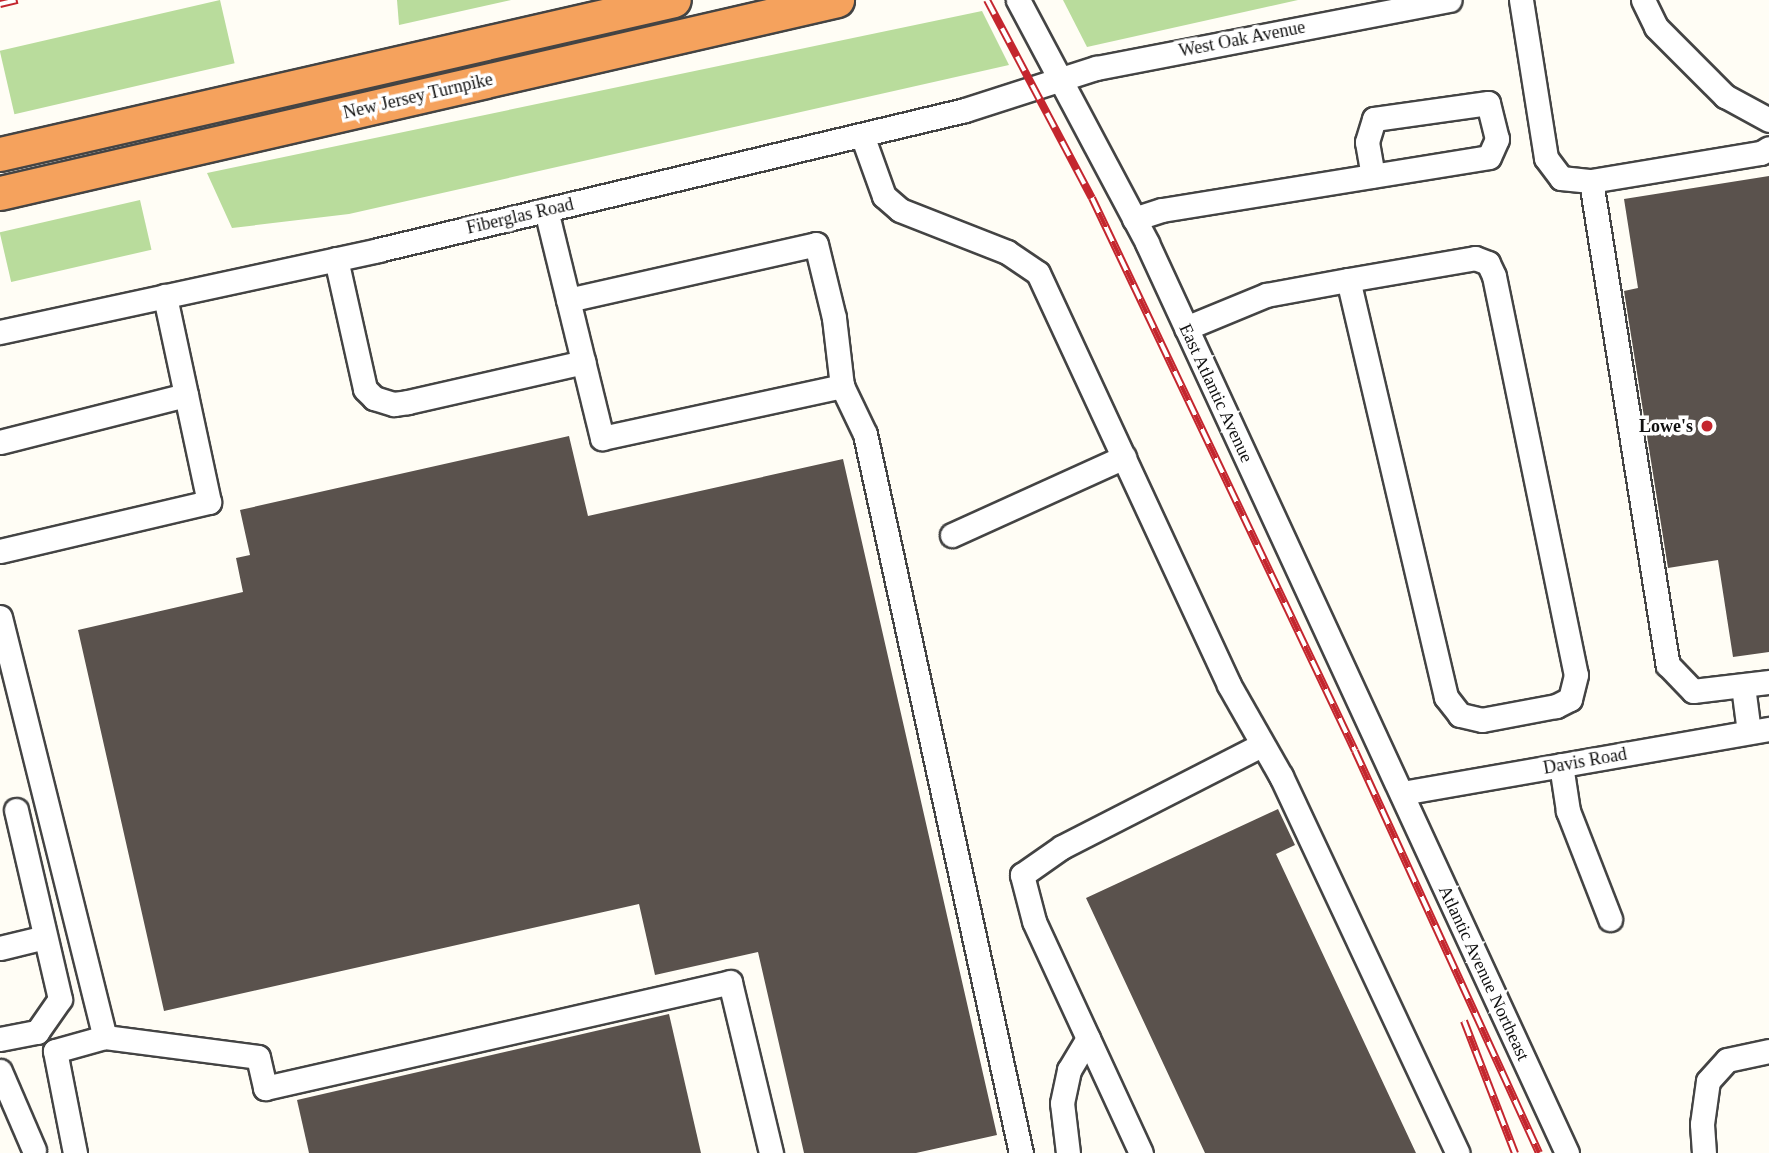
<!DOCTYPE html>
<style>
body{margin:0}
#map{position:relative;width:1769px;height:1153px;overflow:hidden;background:#fffdf5;font-family:"Times New Roman",serif}
div>[style]{position:absolute}
.forest>*{inset:0;background:#b9dc9c;transform-origin:0 0}
.building>*{inset:0;background:#5a524d}
.roads{filter:drop-shadow(2px 0 #444) drop-shadow(-2px 0 #444) drop-shadow(0 2px #444) drop-shadow(0 -2px #444)}
.minor>*{height:23px;margin:-11.5px;padding:0 11.5px;transform-origin:11.5px;border-radius:11.5px;background:#fff}
.highway>*{height:33px;margin:-16.5px;padding:0 16.5px;transform-origin:16.5px;border-radius:16.5px;background:#f5a25d}
.rail>*{height:8px;margin-top:-4px;transform-origin:0;background:repeating-linear-gradient(90deg,#fff 0 16px,#c4262e 0 32px);box-sizing:border-box;border-block:2px solid #c4262e}
.dots>*{width:19px;height:19px;translate:-50% -50%;box-sizing:border-box;border:4px solid #fff;border-radius:50%}
span{translate:-50% -50%;white-space:nowrap;text-align:center;line-height:1.15;-webkit-text-stroke:7px #fff;paint-order:stroke}
.street-label{font-size:18px;color:#111}
.poi-label{font-size:18px;color:#111;font-weight:700}
.right{translate:-100% -50%;text-align:right}
</style>
<div id="map">
<div class="forest">
<i style="left:220px;top:0;width:65px;height:226px;rotate:77deg"></i>
<i style="clip-path:polygon(397px 0,511px 0,399px 25px)"></i>
<i style="clip-path:polygon(1063px 0,1298px 0,1087px 47px)"></i>
<i style="clip-path:polygon(982px 11px,1009px 65px,349px 214px,232px 228px,207px 173px)"></i>
<i style="left:140px;top:200px;width:51px;height:144px;rotate:77deg"></i>
</div>
<div class="building">
<i style="clip-path:polygon(1769px 176px,1769px 652px,1733px 657px,1718px 560px,1668px 568px,1624px 291px,1638px 288px,1624px 199px)"></i>
<i style="clip-path:polygon(569px 436px,588px 516px,843px 459px,997px 1135px,916px 1153px,804px 1153px,758px 952px,655px 975px,639px 904px,164px 1011px,78px 630px,243px 592px,236px 558px,250px 555px,240px 510px)"></i>
<i style="clip-path:polygon(1278px 809px,1295px 845px,1276px 854px,1416px 1153px,1205px 1153px,1086px 898px)"></i>
<i style="clip-path:polygon(669px 1014px,701px 1153px,309px 1153px,297px 1100px)"></i>
</div>
<div class="roads">
<div class="minor">
<i style="left:1018px;top:0;width:275px;rotate:62deg"></i>
<i style="left:1147px;top:243px;width:1002px;rotate:65.22deg"></i>
<i style="left:1521px;top:0;width:160px;rotate:81deg"></i>
<i style="left:1546px;top:158px;width:25px;rotate:53deg"></i>
<i style="left:1561px;top:178px;width:30px;rotate:6deg"></i>
<i style="left:1591px;top:181px;width:490px;rotate:81deg"></i>
<i style="left:1668px;top:665px;width:36px;rotate:46deg"></i>
<i style="left:1693px;top:691px;width:77px;rotate:-6.8deg"></i>
<i style="left:1643px;top:0;width:30px;rotate:64deg"></i>
<i style="left:1656px;top:27px;width:98px;rotate:45deg"></i>
<i style="left:1725px;top:96px;width:50px;rotate:28.6deg"></i>
<i style="left:862px;top:135px;width:65px;rotate:70.2deg"></i>
<i style="left:884px;top:196px;width:21px;rotate:41deg"></i>
<i style="left:900px;top:210px;width:115px;rotate:21.4deg"></i>
<i style="left:1007px;top:252px;width:37px;rotate:34deg"></i>
<i style="left:1038px;top:273px;width:454px;rotate:65.1deg"></i>
<i style="left:1229px;top:685px;width:105px;rotate:60.3deg"></i>
<i style="left:1281px;top:776px;width:416px;rotate:64.9deg"></i>
<i style="left:1591px;top:181px;width:172px;rotate:-9.4deg"></i>
<i style="left:1761px;top:153px;width:9px;rotate:-32deg"></i>
<i style="left:546px;top:210px;width:235px;rotate:76.2deg"></i>
<i style="left:602px;top:438px;width:246px;rotate:-12.2deg"></i>
<i style="left:842px;top:386px;width:53px;rotate:64.4deg"></i>
<i style="left:865px;top:434px;width:736px;rotate:77.76deg"></i>
<i style="left:1134px;top:219px;width:29px;rotate:-18deg"></i>
<i style="left:1162px;top:210px;width:331px;rotate:-9.2deg"></i>
<i style="left:1489px;top:157px;width:20px;rotate:-66deg"></i>
<i style="left:1497px;top:139px;width:37px;rotate:-104deg"></i>
<i style="left:1488px;top:103px;width:115px;rotate:172deg"></i>
<i style="left:1374px;top:119px;width:24px;rotate:107deg"></i>
<i style="left:1367px;top:142px;width:34px;rotate:80deg"></i>
<i style="left:336px;top:259px;width:133px;rotate:77.4deg"></i>
<i style="left:365px;top:389px;width:13px;rotate:45deg"></i>
<i style="left:374px;top:398px;width:21px;rotate:17deg"></i>
<i style="left:394px;top:404px;width:14px;rotate:-8deg"></i>
<i style="left:408px;top:402px;width:180px;rotate:-12.8deg"></i>
<i style="left:568px;top:300px;width:254px;rotate:-12.7deg"></i>
<i style="left:816px;top:244px;width:76px;rotate:76.3deg"></i>
<i style="left:834px;top:318px;width:68px;rotate:83.3deg"></i>
<i style="left:1186px;top:328px;width:87px;rotate:-22.4deg"></i>
<i style="left:1266px;top:295px;width:83px;rotate:-10.4deg"></i>
<i style="left:1348px;top:280px;width:129px;rotate:-9.8deg"></i>
<i style="left:1475px;top:258px;width:14px;rotate:21deg"></i>
<i style="left:1488px;top:263px;width:14px;rotate:65deg"></i>
<i style="left:1494px;top:276px;width:407px;rotate:78.4deg"></i>
<i style="left:1576px;top:675px;width:25px;rotate:104deg"></i>
<i style="left:1570px;top:699px;width:16px;rotate:153deg"></i>
<i style="left:1556px;top:706px;width:75px;rotate:169.3deg"></i>
<i style="left:1482px;top:720px;width:23px;rotate:-167deg"></i>
<i style="left:1460px;top:715px;width:23px;rotate:-128deg"></i>
<i style="left:1446px;top:697px;width:428px;rotate:-103.2deg"></i>
<i style="left:0;top:332px;width:387px;rotate:-12.2deg"></i>
<i style="left:378px;top:250px;width:603px;rotate:-13.41deg"></i>
<i style="left:965px;top:110px;width:138px;rotate:-17.8deg"></i>
<i style="left:1096px;top:68px;width:360px;rotate:-10.9deg"></i>
<i style="left:0;top:442px;width:192px;rotate:-14.2deg"></i>
<i style="left:952px;top:535px;width:189px;rotate:-24.4deg"></i>
<i style="left:0;top:551px;width:215px;rotate:-13.2deg"></i>
<i style="left:209px;top:502px;width:211px;rotate:-102.1deg"></i>
<i style="left:0;top:617px;width:433px;rotate:76deg"></i>
<i style="left:105px;top:1037px;width:52px;rotate:164.4deg"></i>
<i style="left:55px;top:1051px;width:104px;rotate:78.9deg"></i>
<i style="left:1743px;top:686px;width:46px;rotate:82.6deg"></i>
<i style="left:1561px;top:765px;width:47px;rotate:81.3deg"></i>
<i style="left:1568px;top:811px;width:116px;rotate:68.7deg"></i>
<i style="left:1402px;top:793px;width:373px;rotate:-9.9deg"></i>
<i style="left:0;top:948px;width:46px;rotate:-13.7deg"></i>
<i style="left:105px;top:1037px;width:154px;rotate:7.4deg"></i>
<i style="left:258px;top:1057px;width:32px;rotate:77deg"></i>
<i style="left:265px;top:1088px;width:477px;rotate:-12.8deg"></i>
<i style="left:730px;top:982px;width:176px;rotate:76.5deg"></i>
<i style="left:0;top:1039px;width:38px;rotate:-11deg"></i>
<i style="left:37px;top:1032px;width:40px;rotate:-55.1deg"></i>
<i style="left:60px;top:999px;width:194px;rotate:-103.1deg"></i>
<i style="left:0;top:1071px;width:86px;rotate:66.7deg"></i>
<i style="left:1068px;top:1153px;width:50px;rotate:-96.8deg"></i>
<i style="left:1062px;top:1103px;width:34px;rotate:-78deg"></i>
<i style="left:1069px;top:1070px;width:37px;rotate:-59deg"></i>
<i style="left:1141px;top:1153px;width:255px;rotate:-114.8deg"></i>
<i style="left:1034px;top:921px;width:48px;rotate:-104.6deg"></i>
<i style="left:1022px;top:875px;width:49px;rotate:-35deg"></i>
<i style="left:1062px;top:847px;width:224px;rotate:-27.1deg"></i>
<i style="left:1704px;top:1153px;width:29px;rotate:-94deg"></i>
<i style="left:1702px;top:1124px;width:43px;rotate:-82.1deg"></i>
<i style="left:1708px;top:1081px;width:28px;rotate:-48deg"></i>
<i style="left:1727px;top:1060px;width:43px;rotate:-12.1deg"></i>
</div>
<div class="highway">
<i style="left:0;top:154px;width:691px;rotate:-12.87deg"></i>
<i style="left:0;top:193px;width:859px;rotate:-12.98deg"></i>
</div>
</div>
<div class="rail">
<i style="left:987px;top:0;width:224px;rotate:62.1deg"></i>
<i style="left:1092px;top:198px;width:612px;rotate:64.56deg"></i>
<i style="left:1355px;top:751px;width:442px;rotate:65.4deg"></i>
<i style="left:0;top:4px;width:18px;rotate:-13deg"></i>
<i style="left:1464px;top:1021px;width:142px;rotate:68.9deg"></i>
</div>
<div class="dots">
<i style="left:1707px;top:426px;background:#c4262e"></i>
</div>
<div class="street-label">
<span style="left:1242px;top:39px;rotate:-11deg">West Oak Avenue</span>
<span style="left:418px;top:96px;rotate:-13deg">New Jersey Turnpike</span>
<span style="left:520px;top:216px;rotate:-13deg">Fiberglas Road</span>
<span style="left:1216px;top:393px;rotate:65deg">East Atlantic Avenue</span>
<span style="left:1585px;top:761px;rotate:-10deg">Davis Road</span>
<span style="left:1484px;top:973px;rotate:65deg">Atlantic Avenue Northeast</span>
</div>
<div class="poi-label">
<span class="right" style="left:1693px;top:426px">Lowe's</span>
</div>
</div>
